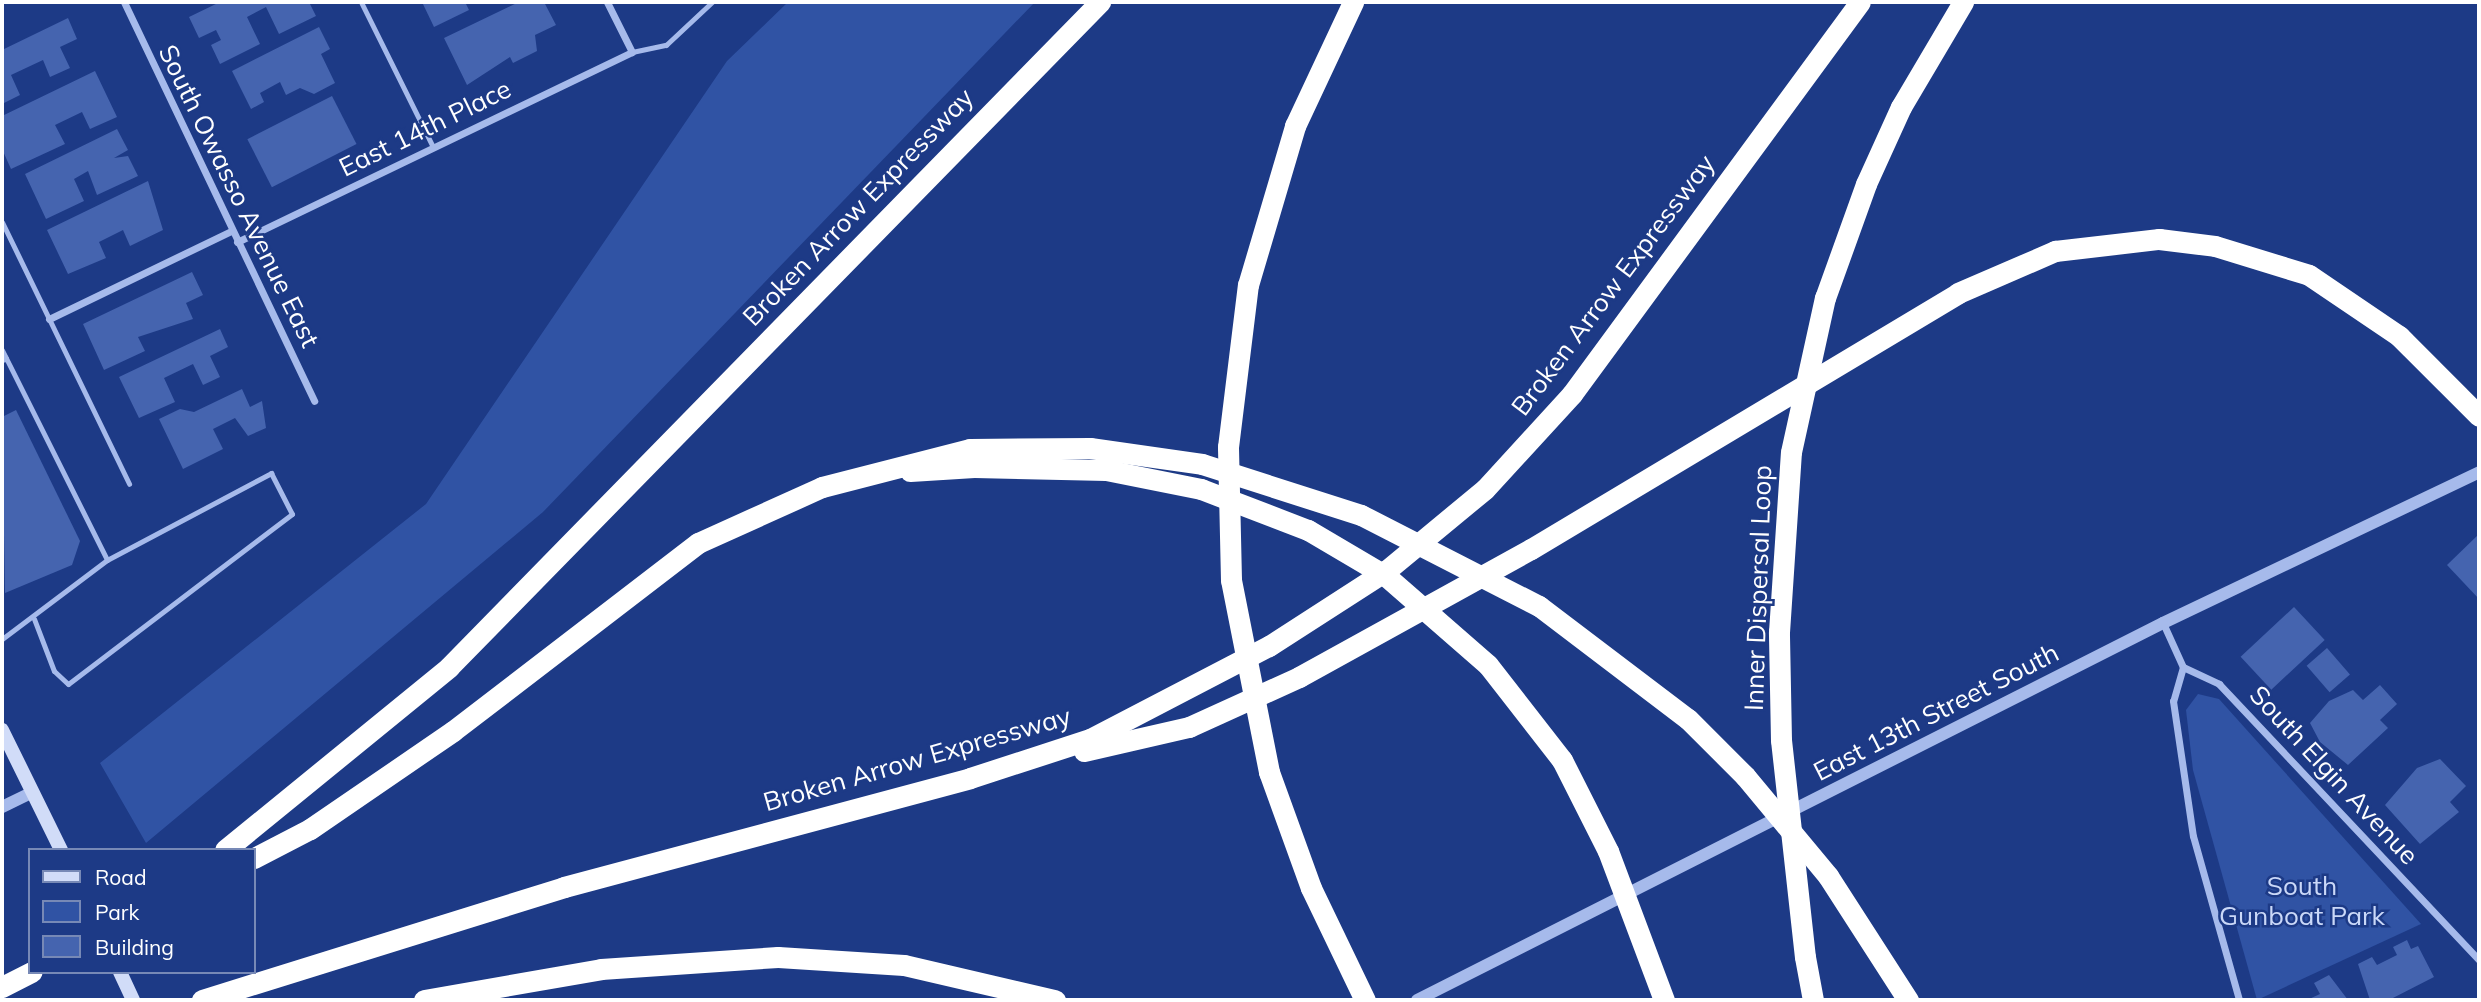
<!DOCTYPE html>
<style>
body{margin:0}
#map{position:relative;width:2481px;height:1002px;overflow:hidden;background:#1d3a86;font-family:Mulish,sans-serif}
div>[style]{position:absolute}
.green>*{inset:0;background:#3053a4}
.building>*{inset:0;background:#4564af;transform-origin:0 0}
.service>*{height:5px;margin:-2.5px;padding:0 2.5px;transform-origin:2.5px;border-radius:2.5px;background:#a6baeb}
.minor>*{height:7px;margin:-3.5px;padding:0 3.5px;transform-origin:3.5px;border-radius:3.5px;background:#a6baeb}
.tertiary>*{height:12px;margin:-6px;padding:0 6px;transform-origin:6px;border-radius:6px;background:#a6baeb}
.secondary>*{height:14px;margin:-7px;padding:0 7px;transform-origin:7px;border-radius:7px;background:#d1dcf8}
.motorway>*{height:21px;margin:-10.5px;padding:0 10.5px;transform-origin:10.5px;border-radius:10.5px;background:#fff}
.motorway-bridge>*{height:21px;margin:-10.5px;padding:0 10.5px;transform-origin:10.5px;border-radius:10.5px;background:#fff}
span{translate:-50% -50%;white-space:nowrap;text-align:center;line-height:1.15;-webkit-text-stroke:5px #1d3a86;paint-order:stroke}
.street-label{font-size:26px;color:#fff}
.park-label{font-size:26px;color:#cad8f8}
.frame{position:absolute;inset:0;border:4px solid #fff;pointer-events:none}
.legend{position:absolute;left:28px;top:848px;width:228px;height:126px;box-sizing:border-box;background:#1d3a86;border:2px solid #7789b6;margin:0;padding:9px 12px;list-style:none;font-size:21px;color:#fff}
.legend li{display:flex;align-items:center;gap:14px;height:35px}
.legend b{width:35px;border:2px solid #7789b6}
</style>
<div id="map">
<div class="green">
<i style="clip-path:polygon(788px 2px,1035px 2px,543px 512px,146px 843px,100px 763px,426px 504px,727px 61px)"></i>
<i style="clip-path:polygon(2198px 694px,2219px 699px,2421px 924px,2257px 1000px,2193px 770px,2186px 710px)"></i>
</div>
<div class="building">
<i style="clip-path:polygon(220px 2px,309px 2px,316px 16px,279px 34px,266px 7px,247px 17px,260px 44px,220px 64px,211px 45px,221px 40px,216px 30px,199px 38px,189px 17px)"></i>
<i style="clip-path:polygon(422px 2px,465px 2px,469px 10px,434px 27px)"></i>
<i style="clip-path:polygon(519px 2px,544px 2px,556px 25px,535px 35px,537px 51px,513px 63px,510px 57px,467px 85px,444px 38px)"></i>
<i style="clip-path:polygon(68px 18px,77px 39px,60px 47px,70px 68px,50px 77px,43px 60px,11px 75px,20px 95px,2px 104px,2px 50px)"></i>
<i style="clip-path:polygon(319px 27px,330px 49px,321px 54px,335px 83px,314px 94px,300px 88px,286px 95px,280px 82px,260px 93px,264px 102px,251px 109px,232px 71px)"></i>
<i style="clip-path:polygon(95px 71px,117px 117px,90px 129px,82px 112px,55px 125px,65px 144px,11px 169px,2px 149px,2px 116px)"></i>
<i style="left:332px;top:96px;width:54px;height:95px;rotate:63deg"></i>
<i style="clip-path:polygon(117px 129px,128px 150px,114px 158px,128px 156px,138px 176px,97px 195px,88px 171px,74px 179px,84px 201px,46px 219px,25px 174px)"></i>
<i style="clip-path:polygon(148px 181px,163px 230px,130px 246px,123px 230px,99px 242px,106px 258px,68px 274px,47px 230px)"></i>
<i style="clip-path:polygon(192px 272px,203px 295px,186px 303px,193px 319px,138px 337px,145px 351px,104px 370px,83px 324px)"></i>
<i style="clip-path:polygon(220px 329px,228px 347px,210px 356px,220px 377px,203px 385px,193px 364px,164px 378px,175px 402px,139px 418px,119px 377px)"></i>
<i style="clip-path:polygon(242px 389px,250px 407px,262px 401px,266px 428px,248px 436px,235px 418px,213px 429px,223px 449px,183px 469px,159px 419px,180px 409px,194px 412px)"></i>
<i style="clip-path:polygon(16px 410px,80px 541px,72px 565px,5px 593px,2px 417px)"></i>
<i style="clip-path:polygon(2479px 534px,2479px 599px,2447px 565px)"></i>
<i style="left:2294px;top:607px;width:45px;height:73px;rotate:47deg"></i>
<i style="left:2327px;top:648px;width:35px;height:27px;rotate:49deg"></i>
<i style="clip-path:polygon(2380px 685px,2397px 704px,2380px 720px,2388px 728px,2348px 765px,2320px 742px,2310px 723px,2329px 701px,2353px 690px,2363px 700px)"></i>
<i style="clip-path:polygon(2440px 759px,2466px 786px,2450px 802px,2459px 812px,2420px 844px,2385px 805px,2417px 768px)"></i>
<i style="clip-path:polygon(2407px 940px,2411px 949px,2418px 946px,2434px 977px,2389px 1000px,2370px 1000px,2358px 964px,2372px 957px,2377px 965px,2397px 955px,2393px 947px)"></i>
<i style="clip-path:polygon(2329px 975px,2348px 1000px,2307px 1000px,2320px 994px,2314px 983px)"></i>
</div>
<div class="service">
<i style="left:361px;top:2px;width:162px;rotate:63.6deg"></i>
<i style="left:632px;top:52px;width:35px;rotate:-12deg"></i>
<i style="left:666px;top:45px;width:63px;rotate:-43.1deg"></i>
<i style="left:2px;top:222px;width:291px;rotate:64.1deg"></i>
<i style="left:2px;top:350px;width:235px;rotate:63.4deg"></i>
<i style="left:2px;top:639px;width:131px;rotate:-37deg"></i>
<i style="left:107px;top:560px;width:186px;rotate:-27.9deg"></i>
<i style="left:271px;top:473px;width:46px;rotate:62.9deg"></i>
<i style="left:292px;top:514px;width:281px;rotate:142.8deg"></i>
<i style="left:68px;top:684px;width:19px;rotate:-137deg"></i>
<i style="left:54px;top:671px;width:56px;rotate:-111deg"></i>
</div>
<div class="minor">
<i style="left:124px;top:2px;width:442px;rotate:64.5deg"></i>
<i style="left:237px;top:242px;width:438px;rotate:-25.7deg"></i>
<i style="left:632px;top:52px;width:56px;rotate:-116.6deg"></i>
<i style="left:49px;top:319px;width:202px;rotate:-25.8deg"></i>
<i style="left:2px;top:359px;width:3px;rotate:-18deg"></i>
<i style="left:2163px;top:623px;width:48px;rotate:65.6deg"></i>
<i style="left:2183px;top:667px;width:40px;rotate:25deg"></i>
<i style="left:2219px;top:684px;width:379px;rotate:46.7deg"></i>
<i style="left:2183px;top:667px;width:35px;rotate:106deg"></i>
<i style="left:2173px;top:701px;width:136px;rotate:81.6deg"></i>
<i style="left:2193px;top:836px;width:170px;rotate:74.3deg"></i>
</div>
<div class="tertiary">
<i style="left:2px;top:807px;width:34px;rotate:-26deg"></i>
<i style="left:1417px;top:1000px;width:836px;rotate:-26.81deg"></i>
<i style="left:2163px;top:623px;width:350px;rotate:-25.5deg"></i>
</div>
<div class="secondary">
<i style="left:2px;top:730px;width:134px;rotate:63.8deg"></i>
<i style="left:120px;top:972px;width:31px;rotate:65deg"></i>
</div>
<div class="motorway">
<i style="left:1866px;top:184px;width:85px;rotate:-65.6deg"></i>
<i style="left:1901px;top:107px;width:122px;rotate:-59.4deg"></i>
<i style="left:910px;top:471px;width:64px;rotate:-3.6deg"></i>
<i style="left:1231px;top:580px;width:133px;rotate:-91.3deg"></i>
<i style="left:1228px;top:447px;width:163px;rotate:-83deg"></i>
<i style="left:1248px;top:285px;width:166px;rotate:-73.5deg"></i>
<i style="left:1295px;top:126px;width:137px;rotate:-64.9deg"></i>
<i style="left:1781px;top:740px;width:108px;rotate:-91.1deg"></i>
<i style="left:1779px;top:632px;width:180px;rotate:-86.2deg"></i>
<i style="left:1084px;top:751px;width:108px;rotate:-12.9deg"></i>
<i style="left:1189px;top:727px;width:121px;rotate:-24.4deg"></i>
<i style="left:1299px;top:677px;width:265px;rotate:-28.9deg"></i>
<i style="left:1531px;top:549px;width:498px;rotate:-30.9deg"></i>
<i style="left:1958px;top:293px;width:106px;rotate:-23.4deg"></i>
<i style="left:2055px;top:251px;width:105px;rotate:-6.6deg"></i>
<i style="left:2159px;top:239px;width:56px;rotate:7.1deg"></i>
<i style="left:2215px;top:246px;width:98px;rotate:17.1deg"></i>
<i style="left:2309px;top:275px;width:109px;rotate:34.1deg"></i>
<i style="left:2399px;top:336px;width:113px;rotate:45deg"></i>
<i style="left:225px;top:850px;width:289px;rotate:-39.2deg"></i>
<i style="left:449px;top:667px;width:931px;rotate:-45.61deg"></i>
<i style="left:254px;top:858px;width:63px;rotate:-27.4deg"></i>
<i style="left:310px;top:829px;width:173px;rotate:-34.4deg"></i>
<i style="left:453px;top:731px;width:309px;rotate:-37.5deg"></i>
<i style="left:698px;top:543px;width:136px;rotate:-24.3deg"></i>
<i style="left:822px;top:487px;width:153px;rotate:-14.4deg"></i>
<i style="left:1805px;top:957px;width:44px;rotate:79.5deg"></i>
<i style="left:2px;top:987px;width:33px;rotate:-27deg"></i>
<i style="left:202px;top:1000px;width:379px;rotate:-17.3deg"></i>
<i style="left:564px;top:887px;width:420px;rotate:-15deg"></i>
<i style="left:970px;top:778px;width:126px;rotate:-18deg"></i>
<i style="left:1090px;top:739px;width:202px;rotate:-27.5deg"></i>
<i style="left:1269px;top:646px;width:140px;rotate:-32.8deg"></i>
<i style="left:1387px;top:570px;width:127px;rotate:-39.6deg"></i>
<i style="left:1485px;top:489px;width:129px;rotate:-47.5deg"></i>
<i style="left:1572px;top:394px;width:486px;rotate:-53.7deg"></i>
<i style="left:424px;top:1000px;width:180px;rotate:-9.9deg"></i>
<i style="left:601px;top:969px;width:177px;rotate:-3.9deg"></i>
<i style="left:778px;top:957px;width:126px;rotate:3.6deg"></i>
<i style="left:904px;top:965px;width:155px;rotate:13.1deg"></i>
</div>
<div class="motorway-bridge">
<i style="left:970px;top:449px;width:120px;rotate:-0.5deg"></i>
<i style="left:1090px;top:448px;width:113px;rotate:8.1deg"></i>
<i style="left:1202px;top:464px;width:167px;rotate:17.8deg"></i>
<i style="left:1361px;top:515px;width:200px;rotate:27.1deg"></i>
<i style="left:1539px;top:606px;width:187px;rotate:37.2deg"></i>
<i style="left:1688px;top:719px;width:81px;rotate:45deg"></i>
<i style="left:1745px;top:776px;width:130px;rotate:50.3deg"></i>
<i style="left:1828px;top:876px;width:148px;rotate:57.2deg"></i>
<i style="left:1791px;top:452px;width:158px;rotate:-77.6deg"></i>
<i style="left:1825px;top:298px;width:121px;rotate:-70.2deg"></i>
<i style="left:974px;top:467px;width:132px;rotate:1.3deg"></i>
<i style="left:1106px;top:470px;width:97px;rotate:11.3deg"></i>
<i style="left:1201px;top:489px;width:115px;rotate:21deg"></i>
<i style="left:1308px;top:530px;width:91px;rotate:30.5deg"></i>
<i style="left:1386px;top:576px;width:135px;rotate:41.1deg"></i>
<i style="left:1488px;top:665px;width:120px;rotate:52.1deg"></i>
<i style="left:1562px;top:760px;width:102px;rotate:63.2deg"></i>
<i style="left:1608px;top:851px;width:159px;rotate:69.4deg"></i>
<i style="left:1231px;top:580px;width:196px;rotate:78.8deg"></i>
<i style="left:1269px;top:772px;width:123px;rotate:70.1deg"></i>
<i style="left:1311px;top:888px;width:124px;rotate:64.3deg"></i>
<i style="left:1781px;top:740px;width:218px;rotate:83.7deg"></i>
</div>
<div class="street-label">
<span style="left:425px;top:128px;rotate:-26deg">East 14th Place</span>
<span style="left:239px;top:196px;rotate:64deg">South Owasso Avenue East</span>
<span style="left:858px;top:207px;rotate:-46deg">Broken Arrow Expressway</span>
<span style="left:1613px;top:285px;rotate:-53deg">Broken Arrow Expressway</span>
<span style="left:1758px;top:588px;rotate:-88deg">Inner Dispersal Loop</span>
<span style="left:1936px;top:712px;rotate:-27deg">East 13th Street South</span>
<span style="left:917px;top:759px;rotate:-16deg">Broken Arrow Expressway</span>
<span style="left:2334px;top:775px;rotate:47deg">South Elgin Avenue</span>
</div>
<div class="park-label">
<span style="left:2302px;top:901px">South<br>Gunboat Park</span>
</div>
<div class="frame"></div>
<ul class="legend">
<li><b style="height:9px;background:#d1dcf8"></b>Road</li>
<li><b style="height:19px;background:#3053a4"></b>Park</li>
<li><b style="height:19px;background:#4564af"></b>Building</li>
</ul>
</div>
